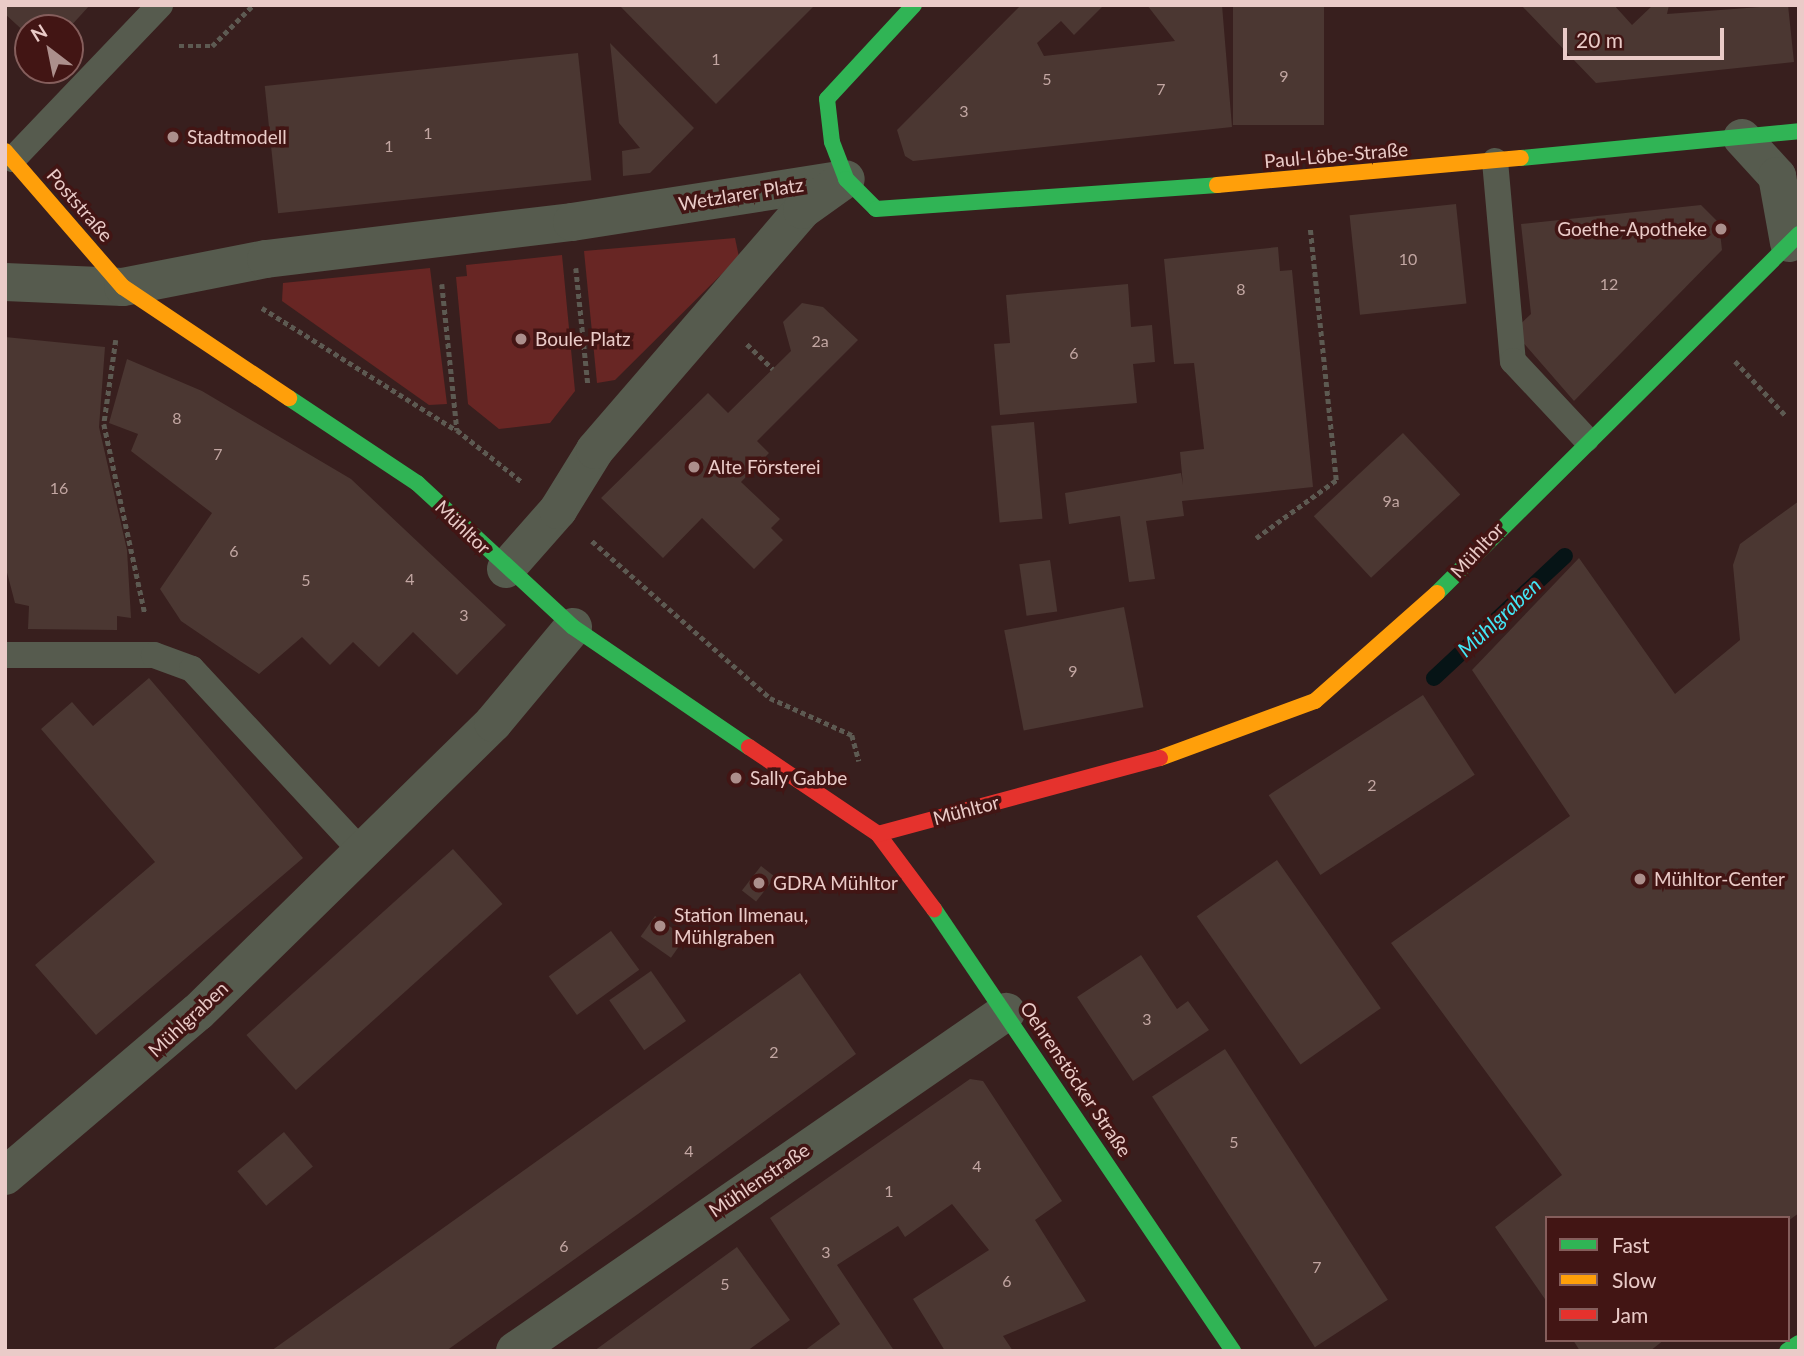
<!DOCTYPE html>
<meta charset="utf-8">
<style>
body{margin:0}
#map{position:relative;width:1804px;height:1356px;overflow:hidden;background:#381f1e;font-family:Lato,sans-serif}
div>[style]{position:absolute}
.green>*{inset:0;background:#682624}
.stream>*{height:16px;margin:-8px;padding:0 8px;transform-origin:8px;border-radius:8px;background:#061416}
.building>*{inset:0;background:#4b3732;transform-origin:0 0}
.path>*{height:4.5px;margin-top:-2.25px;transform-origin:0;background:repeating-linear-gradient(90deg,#5d5a52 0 5px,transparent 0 8.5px)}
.lane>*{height:26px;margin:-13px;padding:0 13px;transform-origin:13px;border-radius:13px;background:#565b4e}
.street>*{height:38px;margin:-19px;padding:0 19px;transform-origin:19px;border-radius:19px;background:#565b4e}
.fast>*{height:16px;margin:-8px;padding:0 8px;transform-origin:8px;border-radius:8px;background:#30b455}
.slow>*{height:16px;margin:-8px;padding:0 8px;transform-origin:8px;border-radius:8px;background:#ff9f0a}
.jam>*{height:16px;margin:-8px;padding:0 8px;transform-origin:8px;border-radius:8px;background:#e5322d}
.dots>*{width:19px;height:19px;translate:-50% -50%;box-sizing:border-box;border:4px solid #421514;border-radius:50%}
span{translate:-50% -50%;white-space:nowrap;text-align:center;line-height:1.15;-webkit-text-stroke:7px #421514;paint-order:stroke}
.number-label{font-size:16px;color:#c2a6a2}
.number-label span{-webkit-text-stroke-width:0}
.poi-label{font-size:19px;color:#eacbc8}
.left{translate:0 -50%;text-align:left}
.right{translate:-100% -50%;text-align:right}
.street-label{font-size:19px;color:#eacbc8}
.water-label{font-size:21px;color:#43e6f5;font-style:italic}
.frame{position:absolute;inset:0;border:7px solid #eacbc8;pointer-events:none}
.legend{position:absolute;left:1545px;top:1216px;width:245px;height:126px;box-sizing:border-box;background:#421514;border:2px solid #855e5c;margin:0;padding:9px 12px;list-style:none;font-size:21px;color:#eacbc8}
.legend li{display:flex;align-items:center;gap:14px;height:35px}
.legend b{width:35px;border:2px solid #855e5c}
.north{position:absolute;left:14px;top:14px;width:70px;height:70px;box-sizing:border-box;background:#421514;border:2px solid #855e5c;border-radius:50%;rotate:328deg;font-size:19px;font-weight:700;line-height:28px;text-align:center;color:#eacbc8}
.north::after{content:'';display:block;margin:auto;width:24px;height:32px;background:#ac8f8c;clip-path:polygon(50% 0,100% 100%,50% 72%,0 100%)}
.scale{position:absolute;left:1563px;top:28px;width:161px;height:32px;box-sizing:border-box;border:4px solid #eacbc8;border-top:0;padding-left:9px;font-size:21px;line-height:24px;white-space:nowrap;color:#eacbc8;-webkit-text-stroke:5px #421514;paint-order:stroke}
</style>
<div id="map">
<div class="green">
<i style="clip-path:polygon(735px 238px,739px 257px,615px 380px,597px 383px,584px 251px)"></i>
<i style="clip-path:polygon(562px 255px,575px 391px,550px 423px,499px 429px,468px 404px,456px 277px,467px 276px,466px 265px)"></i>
<i style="clip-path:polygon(430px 268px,447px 404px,429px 405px,282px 301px,283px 283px)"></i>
</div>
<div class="stream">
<i style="left:1434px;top:678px;width:179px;rotate:-43deg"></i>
</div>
<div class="building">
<i style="clip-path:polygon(5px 5px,90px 5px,69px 28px,28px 28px,28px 35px,5px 14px)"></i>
<i style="clip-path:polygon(619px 5px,815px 5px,716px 104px)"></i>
<i style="clip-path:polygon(1021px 5px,1104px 5px,1074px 35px,1061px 21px,1037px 43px,1044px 56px,1175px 41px,1147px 5px,1222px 5px,1232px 127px,913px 161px,905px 156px,897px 130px)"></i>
<i style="left:1233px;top:5px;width:91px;height:120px"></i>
<i style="clip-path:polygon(1521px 5px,1614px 5px,1632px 25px,1653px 5px,1669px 5px,1667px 14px,1788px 5px,1794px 62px,1596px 83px)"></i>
<i style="clip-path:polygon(610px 43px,694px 128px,650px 173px,623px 176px,622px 151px,640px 148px,619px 123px)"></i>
<i style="left:578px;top:53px;width:128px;height:315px;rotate:84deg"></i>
<i style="left:1456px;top:204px;width:100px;height:107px;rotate:84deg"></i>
<i style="clip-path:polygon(1701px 205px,1719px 223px,1722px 250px,1574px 401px,1513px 331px,1531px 314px,1521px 224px)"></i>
<i style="clip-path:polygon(1278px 247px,1280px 271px,1292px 270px,1313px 487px,1182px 501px,1184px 516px,1146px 521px,1155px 579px,1129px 582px,1120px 516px,1069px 524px,1065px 493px,1181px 473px,1183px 485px,1180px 452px,1204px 449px,1194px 363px,1174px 364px,1164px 259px)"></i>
<i style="clip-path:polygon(1128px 284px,1131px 327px,1152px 325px,1155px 362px,1133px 364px,1137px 403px,1000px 415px,994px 344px,1010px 343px,1006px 295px)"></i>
<i style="clip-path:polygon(802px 303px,823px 307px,858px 340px,757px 441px,769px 453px,741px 482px,780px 519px,771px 528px,783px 540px,754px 569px,702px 518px,663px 558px,601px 498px,708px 393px,728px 413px,791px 351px,783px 322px)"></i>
<i style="clip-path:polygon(5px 337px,105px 347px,99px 427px,127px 550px,131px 618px,117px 616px,117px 630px,28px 629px,29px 606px,15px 603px,5px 565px)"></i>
<i style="clip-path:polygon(127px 359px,202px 391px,351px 479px,506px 625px,457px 675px,413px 632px,379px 667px,353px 642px,330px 665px,302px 637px,259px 674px,181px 621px,160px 589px,212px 513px,131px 451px,138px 434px,109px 423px)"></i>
<i style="left:1034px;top:422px;width:97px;height:43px;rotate:85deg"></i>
<i style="left:1403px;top:433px;width:84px;height:122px;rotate:47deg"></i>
<i style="clip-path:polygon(1799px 501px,1799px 1213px,1788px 1221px,1547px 1218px,1547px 1302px,1495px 1227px,1562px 1175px,1391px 943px,1570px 816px,1472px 670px,1579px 558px,1675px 694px,1740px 640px,1733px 565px,1740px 544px)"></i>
<i style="left:1050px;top:560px;width:52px;height:31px;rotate:82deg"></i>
<i style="left:1124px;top:607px;width:102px;height:122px;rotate:79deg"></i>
<i style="clip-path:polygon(149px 678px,303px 858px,96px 1035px,35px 965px,155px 862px,41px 729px,72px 702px,93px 726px)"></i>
<i style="left:1423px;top:695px;width:95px;height:184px;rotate:57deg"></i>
<i style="left:453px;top:849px;width:74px;height:278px;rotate:48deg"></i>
<i style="left:1277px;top:860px;width:181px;height:98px;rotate:55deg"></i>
<i style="left:761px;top:866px;width:18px;height:31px;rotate:38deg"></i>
<i style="left:655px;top:916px;width:37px;height:25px;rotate:35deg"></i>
<i style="left:611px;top:931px;width:48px;height:77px;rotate:54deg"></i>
<i style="clip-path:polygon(1141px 955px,1177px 1009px,1188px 1001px,1209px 1030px,1133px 1081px,1077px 997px)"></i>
<i style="left:651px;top:971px;width:61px;height:51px;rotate:55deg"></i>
<i style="clip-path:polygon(800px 973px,856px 1054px,638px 1214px,446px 1351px,271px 1351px)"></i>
<i style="left:1225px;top:1049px;width:299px;height:87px;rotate:57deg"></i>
<i style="clip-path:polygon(970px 1079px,983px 1081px,1062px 1201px,1035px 1220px,1086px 1301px,1003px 1336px,1013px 1351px,945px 1351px,913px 1299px,989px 1250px,952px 1204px,905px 1237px,898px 1226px,837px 1265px,893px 1349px,804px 1351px,840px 1324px,770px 1218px)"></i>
<i style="left:284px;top:1132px;width:45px;height:61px;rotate:50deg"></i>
<i style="clip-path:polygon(737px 1247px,790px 1320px,747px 1351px,594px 1351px)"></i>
<i style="clip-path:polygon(1573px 1340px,1664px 1340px,1650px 1351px,1580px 1351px)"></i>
</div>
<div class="path">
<i style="left:179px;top:46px;width:33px"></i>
<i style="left:212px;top:46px;width:58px;rotate:-45deg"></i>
<i style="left:576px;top:268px;width:118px;rotate:84.1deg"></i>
<i style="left:442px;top:284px;width:147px;rotate:84.1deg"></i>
<i style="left:457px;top:430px;width:82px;rotate:38.6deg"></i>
<i style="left:262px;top:308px;width:229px;rotate:32.2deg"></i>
<i style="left:116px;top:340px;width:85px;rotate:98.1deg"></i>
<i style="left:104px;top:424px;width:193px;rotate:77.8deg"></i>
<i style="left:747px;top:344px;width:36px;rotate:44deg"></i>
<i style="left:1735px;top:361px;width:76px;rotate:47.1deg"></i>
<i style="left:1256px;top:538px;width:99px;rotate:-35.9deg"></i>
<i style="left:1336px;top:480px;width:254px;rotate:-95.9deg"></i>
<i style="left:592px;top:541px;width:237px;rotate:41.4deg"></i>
<i style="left:770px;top:698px;width:90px;rotate:24.3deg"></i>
<i style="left:852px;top:735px;width:27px;rotate:75deg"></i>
</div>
<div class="lane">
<i style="left:13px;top:159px;width:213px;rotate:-46.3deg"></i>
<i style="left:1495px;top:161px;width:201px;rotate:84.9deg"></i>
<i style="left:1513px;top:361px;width:107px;rotate:46.9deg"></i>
<i style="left:5px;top:655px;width:149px"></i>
<i style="left:154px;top:655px;width:40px;rotate:20.2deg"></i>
<i style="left:192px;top:669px;width:250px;rotate:47.1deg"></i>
</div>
<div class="street">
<i style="left:1742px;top:138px;width:52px;rotate:47.4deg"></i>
<i style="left:1777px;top:176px;width:68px;rotate:79.8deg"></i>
<i style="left:5px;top:282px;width:118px;rotate:2.4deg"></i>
<i style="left:123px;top:287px;width:146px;rotate:-11.1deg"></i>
<i style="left:266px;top:259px;width:308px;rotate:-6.9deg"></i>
<i style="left:572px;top:222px;width:277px;rotate:-8.9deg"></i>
<i style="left:506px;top:569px;width:79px;rotate:-48.6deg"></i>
<i style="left:558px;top:510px;width:70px;rotate:-58.3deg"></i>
<i style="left:595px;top:450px;width:317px;rotate:-49.2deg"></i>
<i style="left:802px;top:210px;width:52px;rotate:-35.5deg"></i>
<i style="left:5px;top:1176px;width:253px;rotate:-40.4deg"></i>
<i style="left:198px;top:1012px;width:413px;rotate:-44.4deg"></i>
<i style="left:493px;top:723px;width:125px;rotate:-50.2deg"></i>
<i style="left:515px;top:1351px;width:597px;rotate:-34.62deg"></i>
</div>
<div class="fast">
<i style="left:914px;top:5px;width:128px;rotate:132.8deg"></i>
<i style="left:827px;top:99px;width:43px;rotate:83.4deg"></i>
<i style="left:832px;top:142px;width:40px;rotate:69deg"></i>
<i style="left:846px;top:179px;width:42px;rotate:45deg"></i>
<i style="left:876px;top:209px;width:342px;rotate:-4deg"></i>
<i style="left:1521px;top:158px;width:279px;rotate:-5.5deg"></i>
<i style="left:289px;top:398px;width:154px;rotate:33.6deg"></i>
<i style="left:417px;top:483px;width:212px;rotate:42.7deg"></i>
<i style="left:573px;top:627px;width:213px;rotate:34.3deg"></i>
<i style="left:1437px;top:593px;width:510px;rotate:-44.76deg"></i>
<i style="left:934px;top:909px;width:534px;rotate:55.92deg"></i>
<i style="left:1787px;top:1351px;width:14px;rotate:-34deg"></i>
</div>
<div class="slow">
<i style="left:5px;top:151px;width:180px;rotate:49.1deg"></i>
<i style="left:123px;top:287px;width:200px;rotate:33.8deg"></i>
<i style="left:1217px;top:185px;width:305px;rotate:-5.1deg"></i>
<i style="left:1160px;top:758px;width:165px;rotate:-20.2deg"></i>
<i style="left:1315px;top:701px;width:163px;rotate:-41.5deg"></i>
</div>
<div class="jam">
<i style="left:749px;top:747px;width:156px;rotate:34deg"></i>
<i style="left:878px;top:834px;width:94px;rotate:53.3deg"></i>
<i style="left:878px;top:834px;width:292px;rotate:-15.1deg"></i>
</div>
<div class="dots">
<i style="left:173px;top:137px;background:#ac8f8c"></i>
<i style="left:1721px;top:229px;background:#ac8f8c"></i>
<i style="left:521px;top:339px;background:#ac8f8c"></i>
<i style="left:694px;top:467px;background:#ac8f8c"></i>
<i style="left:736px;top:778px;background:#ac8f8c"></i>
<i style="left:1640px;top:879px;background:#ac8f8c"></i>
<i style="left:759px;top:883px;background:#ac8f8c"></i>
<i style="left:660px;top:926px;background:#ac8f8c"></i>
</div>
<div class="number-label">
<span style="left:716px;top:59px">1</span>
<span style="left:1284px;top:76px">9</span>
<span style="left:1047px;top:79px">5</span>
<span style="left:1161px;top:89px">7</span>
<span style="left:964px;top:111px">3</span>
<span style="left:428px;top:133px">1</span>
<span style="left:389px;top:146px">1</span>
<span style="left:1408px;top:259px">10</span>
<span style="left:1609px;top:284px">12</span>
<span style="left:1241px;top:289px">8</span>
<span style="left:820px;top:341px">2a</span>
<span style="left:1074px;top:353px">6</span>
<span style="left:177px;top:418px">8</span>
<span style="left:218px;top:454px">7</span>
<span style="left:59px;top:488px">16</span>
<span style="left:1391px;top:501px">9a</span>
<span style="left:234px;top:551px">6</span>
<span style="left:410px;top:579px">4</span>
<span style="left:306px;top:580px">5</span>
<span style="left:464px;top:615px">3</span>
<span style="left:1073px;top:671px">9</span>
<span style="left:1372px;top:785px">2</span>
<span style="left:1147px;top:1019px">3</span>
<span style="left:774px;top:1052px">2</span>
<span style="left:1234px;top:1142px">5</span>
<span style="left:689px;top:1151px">4</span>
<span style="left:977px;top:1166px">4</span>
<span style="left:889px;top:1191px">1</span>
<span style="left:564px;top:1246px">6</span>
<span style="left:826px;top:1252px">3</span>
<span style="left:1317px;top:1267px">7</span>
<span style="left:1007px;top:1281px">6</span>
<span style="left:725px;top:1284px">5</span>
</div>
<div class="poi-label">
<span class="left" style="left:187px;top:137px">Stadtmodell</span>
<span class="right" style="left:1707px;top:229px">Goethe-Apotheke</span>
<span class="left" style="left:535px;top:339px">Boule-Platz</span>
<span class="left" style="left:708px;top:467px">Alte Försterei</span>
<span class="left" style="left:750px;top:778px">Sally Gabbe</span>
<span class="left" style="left:1654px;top:879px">Mühltor-Center</span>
<span class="left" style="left:773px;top:883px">GDRA Mühltor</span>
<span class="left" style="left:674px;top:926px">Station Ilmenau,<br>Mühlgraben</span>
</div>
<div class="street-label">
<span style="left:1336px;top:155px;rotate:-5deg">Paul-Löbe-Straße</span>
<span style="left:741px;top:194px;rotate:-9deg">Wetzlarer Platz</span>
<span style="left:80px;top:205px;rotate:49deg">Poststraße</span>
<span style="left:463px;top:527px;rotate:44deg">Mühltor</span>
<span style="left:1477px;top:550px;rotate:-47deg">Mühltor</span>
<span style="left:966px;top:810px;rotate:-15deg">Mühltor</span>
<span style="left:188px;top:1019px;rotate:-43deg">Mühlgraben</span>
<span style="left:1076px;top:1079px;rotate:56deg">Oehrenstöcker Straße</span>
<span style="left:759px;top:1180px;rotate:-34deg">Mühlenstraße</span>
</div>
<div class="water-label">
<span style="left:1499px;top:617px;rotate:-43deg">Mühlgraben</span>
</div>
<div class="frame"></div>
<ul class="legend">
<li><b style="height:9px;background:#30b455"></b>Fast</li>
<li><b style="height:9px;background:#ff9f0a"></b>Slow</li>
<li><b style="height:9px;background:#e5322d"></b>Jam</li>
</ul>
<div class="north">N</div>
<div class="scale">20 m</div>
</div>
